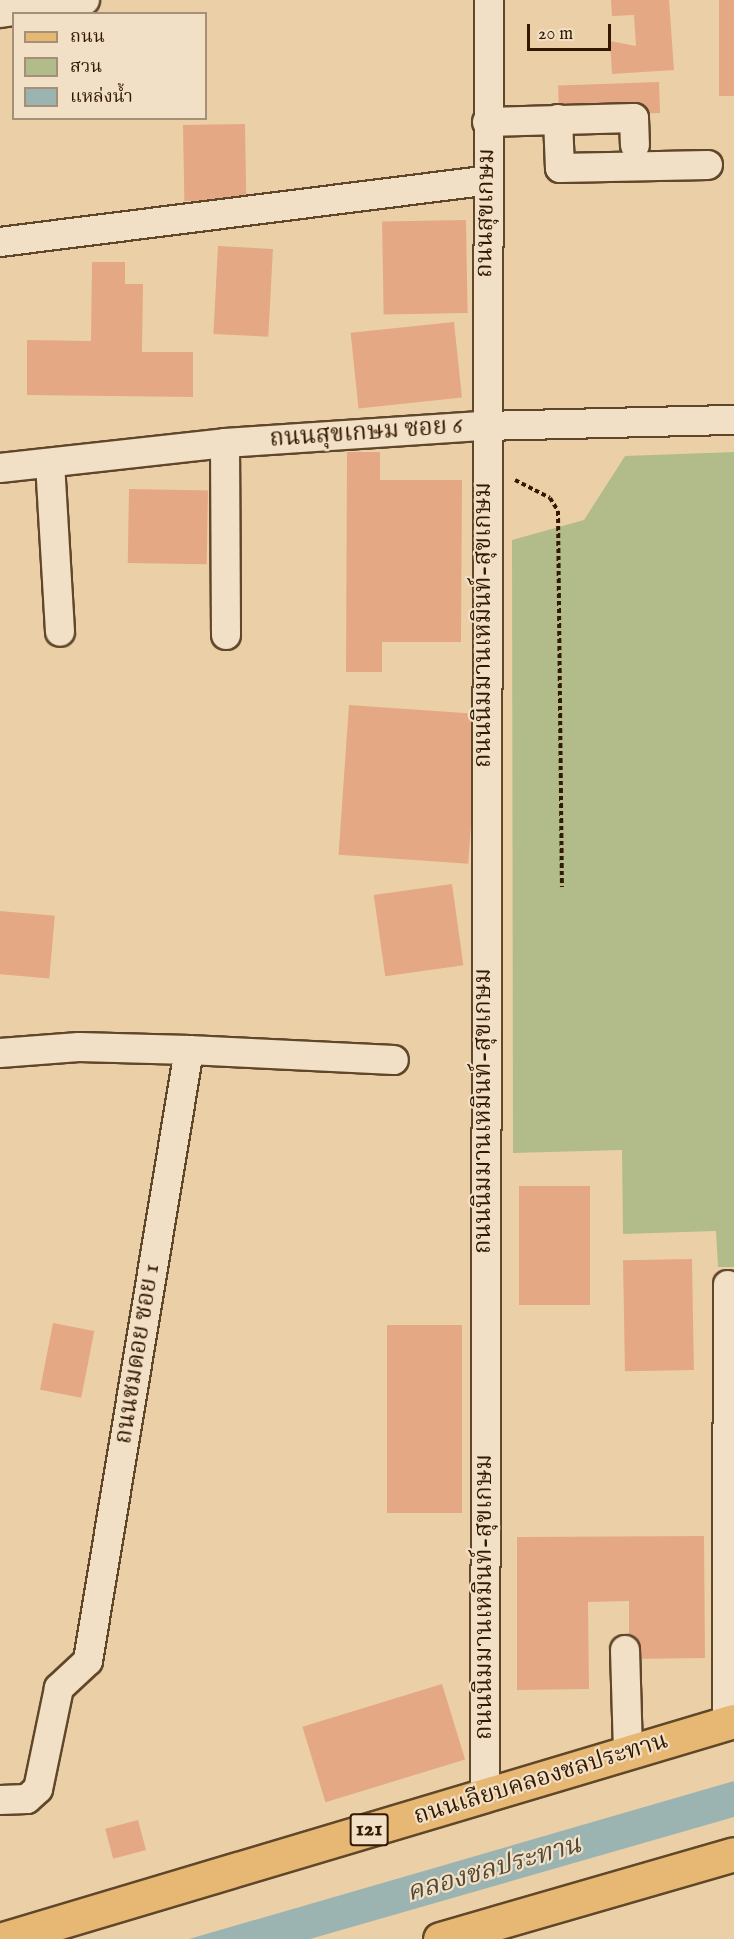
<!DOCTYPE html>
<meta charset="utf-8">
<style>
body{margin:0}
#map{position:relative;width:734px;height:1939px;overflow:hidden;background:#ebd0a7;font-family:"IM FELL English","Noto Serif Thai",serif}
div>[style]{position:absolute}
.green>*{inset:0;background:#b2bc8b}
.water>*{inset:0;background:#9bb4b1}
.building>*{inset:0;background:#e4a885;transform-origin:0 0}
.path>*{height:4px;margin-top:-2px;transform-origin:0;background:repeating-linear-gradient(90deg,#321900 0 4.5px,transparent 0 7.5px)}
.roads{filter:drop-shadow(2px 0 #60472a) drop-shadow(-2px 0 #60472a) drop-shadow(0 2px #60472a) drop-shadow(0 -2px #60472a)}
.minor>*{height:28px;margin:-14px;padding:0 14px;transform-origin:14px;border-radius:14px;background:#f2e0c6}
.primary>*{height:33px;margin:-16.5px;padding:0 16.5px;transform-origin:16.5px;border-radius:16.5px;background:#e6b874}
span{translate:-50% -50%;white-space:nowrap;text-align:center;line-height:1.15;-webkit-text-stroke:4.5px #f2e0c6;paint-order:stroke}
.shield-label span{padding:2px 4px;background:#f2e0c6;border:2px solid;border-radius:4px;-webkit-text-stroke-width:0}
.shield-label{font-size:22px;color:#321900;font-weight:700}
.street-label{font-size:24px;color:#321900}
.water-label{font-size:26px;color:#524835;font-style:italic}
.legend{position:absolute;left:12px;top:12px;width:195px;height:108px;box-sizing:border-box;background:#f2e0c6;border:2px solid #a59077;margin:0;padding:8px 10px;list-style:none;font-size:18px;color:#321900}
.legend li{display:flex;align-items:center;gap:12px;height:30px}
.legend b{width:30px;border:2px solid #a59077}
.scale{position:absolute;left:527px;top:24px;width:84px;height:27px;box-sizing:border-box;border:3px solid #321900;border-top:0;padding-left:8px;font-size:18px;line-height:21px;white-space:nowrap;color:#321900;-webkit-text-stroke:4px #f2e0c6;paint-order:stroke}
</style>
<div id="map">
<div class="green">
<i style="clip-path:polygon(734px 452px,734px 1267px,718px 1267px,716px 1231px,623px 1234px,622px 1150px,513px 1153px,512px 540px,584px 520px,625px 456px)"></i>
</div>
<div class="water">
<i style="clip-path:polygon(734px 1781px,734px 1817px,310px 1939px,189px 1939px)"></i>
</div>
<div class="building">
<i style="clip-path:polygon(611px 0,669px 0,674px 70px,612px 74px,610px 41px,636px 46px,634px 15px,612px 16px)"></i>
<i style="left:719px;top:0;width:15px;height:96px"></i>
<i style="left:659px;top:82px;width:31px;height:101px;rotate:88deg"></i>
<i style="left:245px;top:124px;width:76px;height:62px;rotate:89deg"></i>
<i style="left:466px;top:220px;width:93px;height:84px;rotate:89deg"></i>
<i style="left:218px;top:246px;width:55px;height:88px;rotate:3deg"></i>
<i style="clip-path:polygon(92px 262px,125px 262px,125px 284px,143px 284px,142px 352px,193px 352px,193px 397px,27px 395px,27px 340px,91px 341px)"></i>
<i style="left:454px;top:322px;width:76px;height:104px;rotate:84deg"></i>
<i style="clip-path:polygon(347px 452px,380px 452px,380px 480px,462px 480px,461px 642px,382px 642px,382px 672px,346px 672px)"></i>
<i style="left:129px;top:489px;width:79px;height:74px;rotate:1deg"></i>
<i style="left:349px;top:705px;width:130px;height:150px;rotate:4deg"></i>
<i style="left:452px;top:884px;width:82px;height:79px;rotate:82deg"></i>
<i style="left:0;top:911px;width:55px;height:63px;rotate:5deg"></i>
<i style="left:519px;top:1186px;width:71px;height:119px"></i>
<i style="left:692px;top:1259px;width:111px;height:69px;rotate:89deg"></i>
<i style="left:53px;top:1323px;width:42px;height:68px;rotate:11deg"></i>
<i style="left:387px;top:1325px;width:75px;height:188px"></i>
<i style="clip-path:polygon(704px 1536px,705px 1658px,629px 1659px,629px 1601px,588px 1602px,589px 1689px,517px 1690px,517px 1537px)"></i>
<i style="left:442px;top:1684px;width:79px;height:146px;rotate:73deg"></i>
<i style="left:138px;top:1820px;width:31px;height:34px;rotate:75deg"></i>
</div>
<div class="path">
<i style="left:515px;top:480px;width:39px;rotate:27deg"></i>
<i style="left:550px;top:498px;width:15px;rotate:58deg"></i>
<i style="left:558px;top:511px;width:376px;rotate:89.4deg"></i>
</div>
<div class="roads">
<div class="minor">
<i style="left:0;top:13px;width:86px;rotate:-8.7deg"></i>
<i style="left:558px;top:119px;width:49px;rotate:87.7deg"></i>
<i style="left:560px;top:168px;width:148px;rotate:-1.2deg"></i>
<i style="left:487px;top:122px;width:147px;rotate:-1.6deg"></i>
<i style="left:634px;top:118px;width:27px;rotate:88deg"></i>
<i style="left:0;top:242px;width:489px;rotate:-7.2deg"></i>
<i style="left:225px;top:443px;width:192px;rotate:89.7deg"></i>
<i style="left:50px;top:463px;width:169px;rotate:86.6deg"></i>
<i style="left:0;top:468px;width:226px;rotate:-6.3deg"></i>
<i style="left:225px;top:443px;width:260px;rotate:-3.8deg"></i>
<i style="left:484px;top:426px;width:250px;rotate:-1.4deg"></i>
<i style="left:189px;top:1050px;width:205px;rotate:2.8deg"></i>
<i style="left:0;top:1053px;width:79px;rotate:-4.3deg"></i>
<i style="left:79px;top:1047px;width:110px;rotate:1.6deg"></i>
<i style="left:189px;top:1050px;width:619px;rotate:99.39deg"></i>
<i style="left:88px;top:1661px;width:40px;rotate:137deg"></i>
<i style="left:59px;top:1688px;width:103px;rotate:101.7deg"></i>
<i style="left:38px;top:1789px;width:15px;rotate:138deg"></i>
<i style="left:27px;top:1799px;width:27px;rotate:178deg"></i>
<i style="left:625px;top:1650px;width:103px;rotate:88.3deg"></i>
<i style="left:727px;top:1723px;width:438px;rotate:-89.9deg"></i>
<i style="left:485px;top:1796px;width:1796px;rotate:-89.87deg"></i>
</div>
<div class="primary">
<i style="left:3px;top:1939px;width:763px;rotate:-16.61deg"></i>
<i style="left:440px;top:1939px;width:306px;rotate:-16.1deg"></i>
</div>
</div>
<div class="shield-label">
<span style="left:369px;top:1830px">121</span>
</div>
<div class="street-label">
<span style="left:486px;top:213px;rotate:-89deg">ถนนสุขเกษม</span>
<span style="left:366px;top:433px;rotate:-4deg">ถนนสุขเกษม ซอย 6</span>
<span style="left:484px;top:625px;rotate:-90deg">ถนนนิมมานเหมินท์-สุขเกษม</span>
<span style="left:484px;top:1111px;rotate:-90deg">ถนนนิมมานเหมินท์-สุขเกษม</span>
<span style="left:138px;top:1354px;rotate:-81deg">ถนนชมดอย ซอย 1</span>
<span style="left:485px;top:1597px;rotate:-90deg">ถนนนิมมานเหมินท์-สุขเกษม</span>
<span style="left:541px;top:1779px;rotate:-17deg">ถนนเลียบคลองชลประทาน</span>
</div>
<div class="water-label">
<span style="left:494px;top:1869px;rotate:-16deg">คลองชลประทาน</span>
</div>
<ul class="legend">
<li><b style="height:8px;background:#e6b874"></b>ถนน</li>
<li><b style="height:16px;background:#b2bc8b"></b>สวน</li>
<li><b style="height:16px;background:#9bb4b1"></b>แหล่งน้ำ</li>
</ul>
<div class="scale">20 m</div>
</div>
